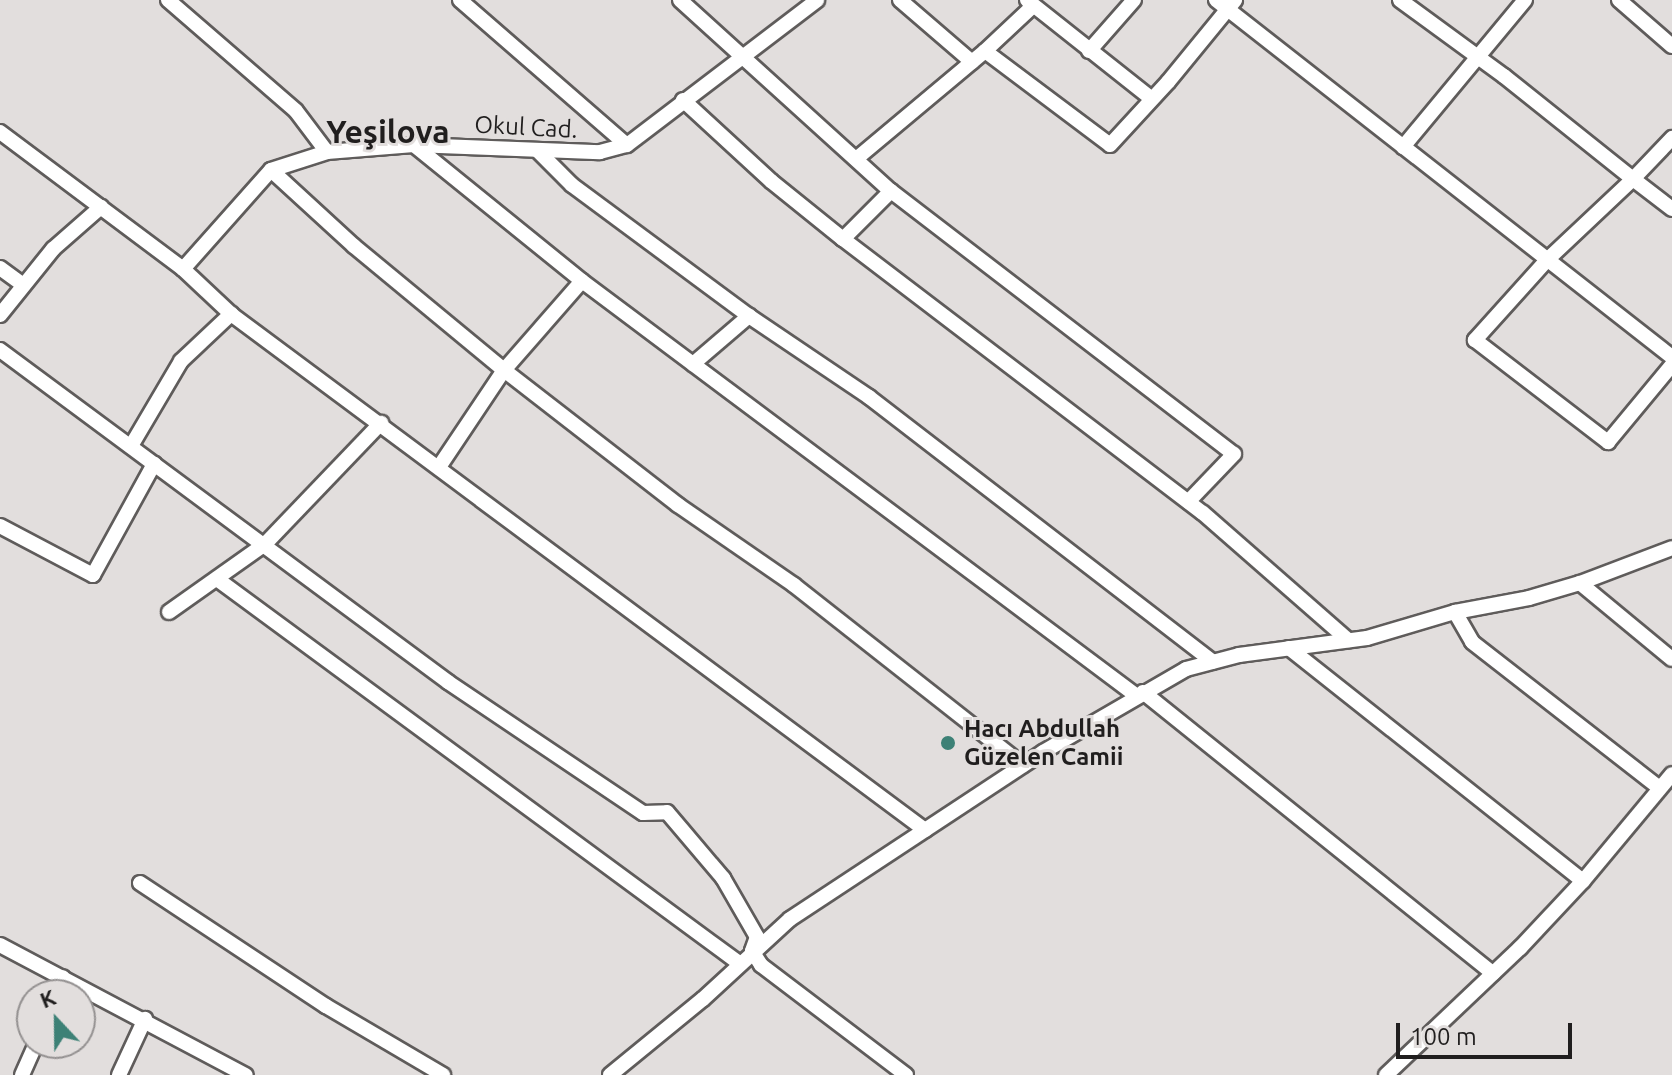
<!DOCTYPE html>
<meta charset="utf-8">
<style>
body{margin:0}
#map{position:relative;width:1672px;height:1075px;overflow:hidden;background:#e2dedd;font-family:Ubuntu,sans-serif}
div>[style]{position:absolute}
.roads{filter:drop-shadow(2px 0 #5f5c5b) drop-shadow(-2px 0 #5f5c5b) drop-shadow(0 2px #5f5c5b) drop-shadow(0 -2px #5f5c5b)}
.minor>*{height:14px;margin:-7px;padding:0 7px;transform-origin:7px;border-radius:7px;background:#fff}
.dots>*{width:22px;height:22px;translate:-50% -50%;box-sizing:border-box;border:4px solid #e2dedd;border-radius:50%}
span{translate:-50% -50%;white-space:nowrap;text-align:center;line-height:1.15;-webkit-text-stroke:6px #e2dedd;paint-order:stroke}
.street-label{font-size:24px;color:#201e1e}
.poi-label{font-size:24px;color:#201e1e;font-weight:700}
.left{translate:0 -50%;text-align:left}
.district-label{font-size:32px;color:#201e1e;font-weight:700}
.north{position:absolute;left:16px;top:979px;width:80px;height:80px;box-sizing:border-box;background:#e2dedd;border:2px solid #949191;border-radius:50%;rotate:338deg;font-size:22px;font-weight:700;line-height:32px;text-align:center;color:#201e1e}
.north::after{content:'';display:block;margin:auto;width:28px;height:36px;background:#3d8176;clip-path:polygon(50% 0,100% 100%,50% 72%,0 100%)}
.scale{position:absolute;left:1396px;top:1023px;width:176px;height:36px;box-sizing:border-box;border:4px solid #201e1e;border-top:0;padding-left:10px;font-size:24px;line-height:28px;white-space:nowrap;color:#201e1e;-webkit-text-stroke:6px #e2dedd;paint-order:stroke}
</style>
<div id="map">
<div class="roads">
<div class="minor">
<i style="left:168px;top:0;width:169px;rotate:40.9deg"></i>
<i style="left:296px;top:111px;width:51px;rotate:52.9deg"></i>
<i style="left:460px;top:0;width:221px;rotate:41deg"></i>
<i style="left:680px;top:0;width:285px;rotate:42.2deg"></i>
<i style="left:891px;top:191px;width:432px;rotate:37.5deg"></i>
<i style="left:1234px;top:454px;width:66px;rotate:133.8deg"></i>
<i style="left:900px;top:0;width:95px;rotate:40.7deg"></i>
<i style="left:1027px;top:0;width:159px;rotate:38.4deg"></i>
<i style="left:1216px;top:0;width:579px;rotate:38.06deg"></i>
<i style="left:1400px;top:0;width:129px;rotate:36.2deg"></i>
<i style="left:1504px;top:76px;width:165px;rotate:38.6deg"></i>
<i style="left:1633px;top:179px;width:57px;rotate:-46.4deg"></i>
<i style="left:1619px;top:0;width:70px;rotate:41deg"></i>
<i style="left:985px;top:51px;width:156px;rotate:36.9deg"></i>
<i style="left:1110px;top:145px;width:86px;rotate:-47.4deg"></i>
<i style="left:1168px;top:82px;width:106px;rotate:-50.7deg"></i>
<i style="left:1089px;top:51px;width:68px;rotate:-48.6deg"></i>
<i style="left:683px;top:100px;width:120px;rotate:42.6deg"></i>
<i style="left:771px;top:181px;width:92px;rotate:38.9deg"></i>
<i style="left:0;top:132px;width:229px;rotate:36.8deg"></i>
<i style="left:183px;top:269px;width:66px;rotate:43.2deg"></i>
<i style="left:231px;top:314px;width:865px;rotate:36.63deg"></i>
<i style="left:414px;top:145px;width:216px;rotate:39deg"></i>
<i style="left:582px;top:281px;width:693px;rotate:36.79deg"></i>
<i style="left:1403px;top:147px;width:191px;rotate:-50.3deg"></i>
<i style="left:538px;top:151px;width:48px;rotate:45deg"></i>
<i style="left:572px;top:185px;width:220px;rotate:36.5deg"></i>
<i style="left:749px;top:316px;width:145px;rotate:34deg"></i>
<i style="left:869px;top:397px;width:434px;rotate:37.6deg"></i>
<i style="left:856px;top:159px;width:168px;rotate:-39.9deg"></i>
<i style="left:985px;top:51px;width:66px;rotate:-43.2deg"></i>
<i style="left:271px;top:170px;width:113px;rotate:42.5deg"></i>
<i style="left:354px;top:246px;width:195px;rotate:39.6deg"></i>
<i style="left:504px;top:370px;width:220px;rotate:37.8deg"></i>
<i style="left:678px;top:505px;width:141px;rotate:34.6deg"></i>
<i style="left:794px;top:585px;width:291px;rotate:38.2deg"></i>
<i style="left:891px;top:191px;width:68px;rotate:135deg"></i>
<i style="left:843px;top:239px;width:452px;rotate:37.3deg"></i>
<i style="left:1203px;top:513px;width:193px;rotate:41.2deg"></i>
<i style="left:1672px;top:209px;width:49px;rotate:-142.4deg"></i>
<i style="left:1633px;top:179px;width:118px;rotate:136.7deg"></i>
<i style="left:1547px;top:260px;width:108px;rotate:132deg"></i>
<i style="left:1475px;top:340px;width:168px;rotate:37.5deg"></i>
<i style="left:1608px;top:442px;width:100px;rotate:-50.3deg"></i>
<i style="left:0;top:268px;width:29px;rotate:36deg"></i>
<i style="left:183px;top:269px;width:132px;rotate:-48.4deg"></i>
<i style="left:271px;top:170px;width:59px;rotate:-17.8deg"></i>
<i style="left:327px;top:152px;width:87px;rotate:-4.6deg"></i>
<i style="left:414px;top:145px;width:186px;rotate:2.2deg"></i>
<i style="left:600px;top:152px;width:28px;rotate:-15deg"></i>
<i style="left:627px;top:145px;width:239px;rotate:-37.3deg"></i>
<i style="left:0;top:315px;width:85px;rotate:-51.2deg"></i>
<i style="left:53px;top:249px;width:64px;rotate:-41.2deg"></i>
<i style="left:0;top:350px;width:558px;rotate:36.54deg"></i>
<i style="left:448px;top:682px;width:235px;rotate:33.9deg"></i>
<i style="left:643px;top:813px;width:24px;rotate:-2deg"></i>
<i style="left:667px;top:812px;width:87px;rotate:49.7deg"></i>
<i style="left:723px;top:878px;width:68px;rotate:60deg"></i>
<i style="left:757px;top:937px;width:15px;rotate:110deg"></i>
<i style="left:752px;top:951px;width:17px;rotate:57deg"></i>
<i style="left:761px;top:965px;width:182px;rotate:37.2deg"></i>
<i style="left:693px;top:364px;width:74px;rotate:-40.6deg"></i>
<i style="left:131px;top:446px;width:99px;rotate:-59.5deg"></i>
<i style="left:181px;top:361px;width:69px;rotate:-43.2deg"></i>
<i style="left:439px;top:467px;width:117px;rotate:-56.2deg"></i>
<i style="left:504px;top:370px;width:118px;rotate:-48.8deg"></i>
<i style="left:0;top:526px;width:105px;rotate:27.8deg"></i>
<i style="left:93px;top:575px;width:127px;rotate:-61.2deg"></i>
<i style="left:217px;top:579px;width:648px;rotate:36.34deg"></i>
<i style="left:1580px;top:583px;width:119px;rotate:39.6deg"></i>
<i style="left:169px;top:612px;width:118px;rotate:-35.3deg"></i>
<i style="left:265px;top:544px;width:168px;rotate:-46.2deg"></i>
<i style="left:1455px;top:612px;width:34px;rotate:60deg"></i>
<i style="left:1472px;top:642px;width:236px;rotate:37.9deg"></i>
<i style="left:1289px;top:648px;width:375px;rotate:38.4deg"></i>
<i style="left:1143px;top:692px;width:449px;rotate:38.8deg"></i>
<i style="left:140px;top:883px;width:223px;rotate:33.5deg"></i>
<i style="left:326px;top:1006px;width:136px;rotate:30.5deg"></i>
<i style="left:0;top:945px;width:278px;rotate:27.9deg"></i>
<i style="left:56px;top:995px;width:19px;rotate:-69deg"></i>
<i style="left:22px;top:1075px;width:35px;rotate:-66deg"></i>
<i style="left:119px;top:1075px;width:62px;rotate:-65.1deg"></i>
<i style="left:610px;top:1075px;width:120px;rotate:-39.3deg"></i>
<i style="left:703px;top:999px;width:118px;rotate:-42.6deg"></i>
<i style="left:790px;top:919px;width:303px;rotate:-33.4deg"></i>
<i style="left:1043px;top:752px;width:165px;rotate:-30.1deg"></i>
<i style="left:1186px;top:669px;width:55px;rotate:-14.8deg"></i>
<i style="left:1239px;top:655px;width:129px;rotate:-7.6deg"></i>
<i style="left:1367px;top:638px;width:92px;rotate:-16.5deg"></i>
<i style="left:1455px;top:612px;width:75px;rotate:-10.7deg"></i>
<i style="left:1529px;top:598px;width:53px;rotate:-16.4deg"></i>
<i style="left:1580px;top:583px;width:98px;rotate:-20.8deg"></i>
<i style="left:1386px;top:1075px;width:185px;rotate:-43.5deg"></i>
<i style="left:1520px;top:948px;width:92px;rotate:-46.8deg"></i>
<i style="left:1583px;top:881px;width:139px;rotate:-50.2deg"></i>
</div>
</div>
<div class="dots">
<i style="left:948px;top:743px;background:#3d8176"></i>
</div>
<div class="street-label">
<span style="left:526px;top:127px;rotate:3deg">Okul Cad.</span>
</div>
<div class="poi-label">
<span class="left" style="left:964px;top:743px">Hacı Abdullah<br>Güzelen Camii</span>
</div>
<div class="district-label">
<span style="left:388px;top:131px">Yeşilova</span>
</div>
<div class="north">K</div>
<div class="scale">100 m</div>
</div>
